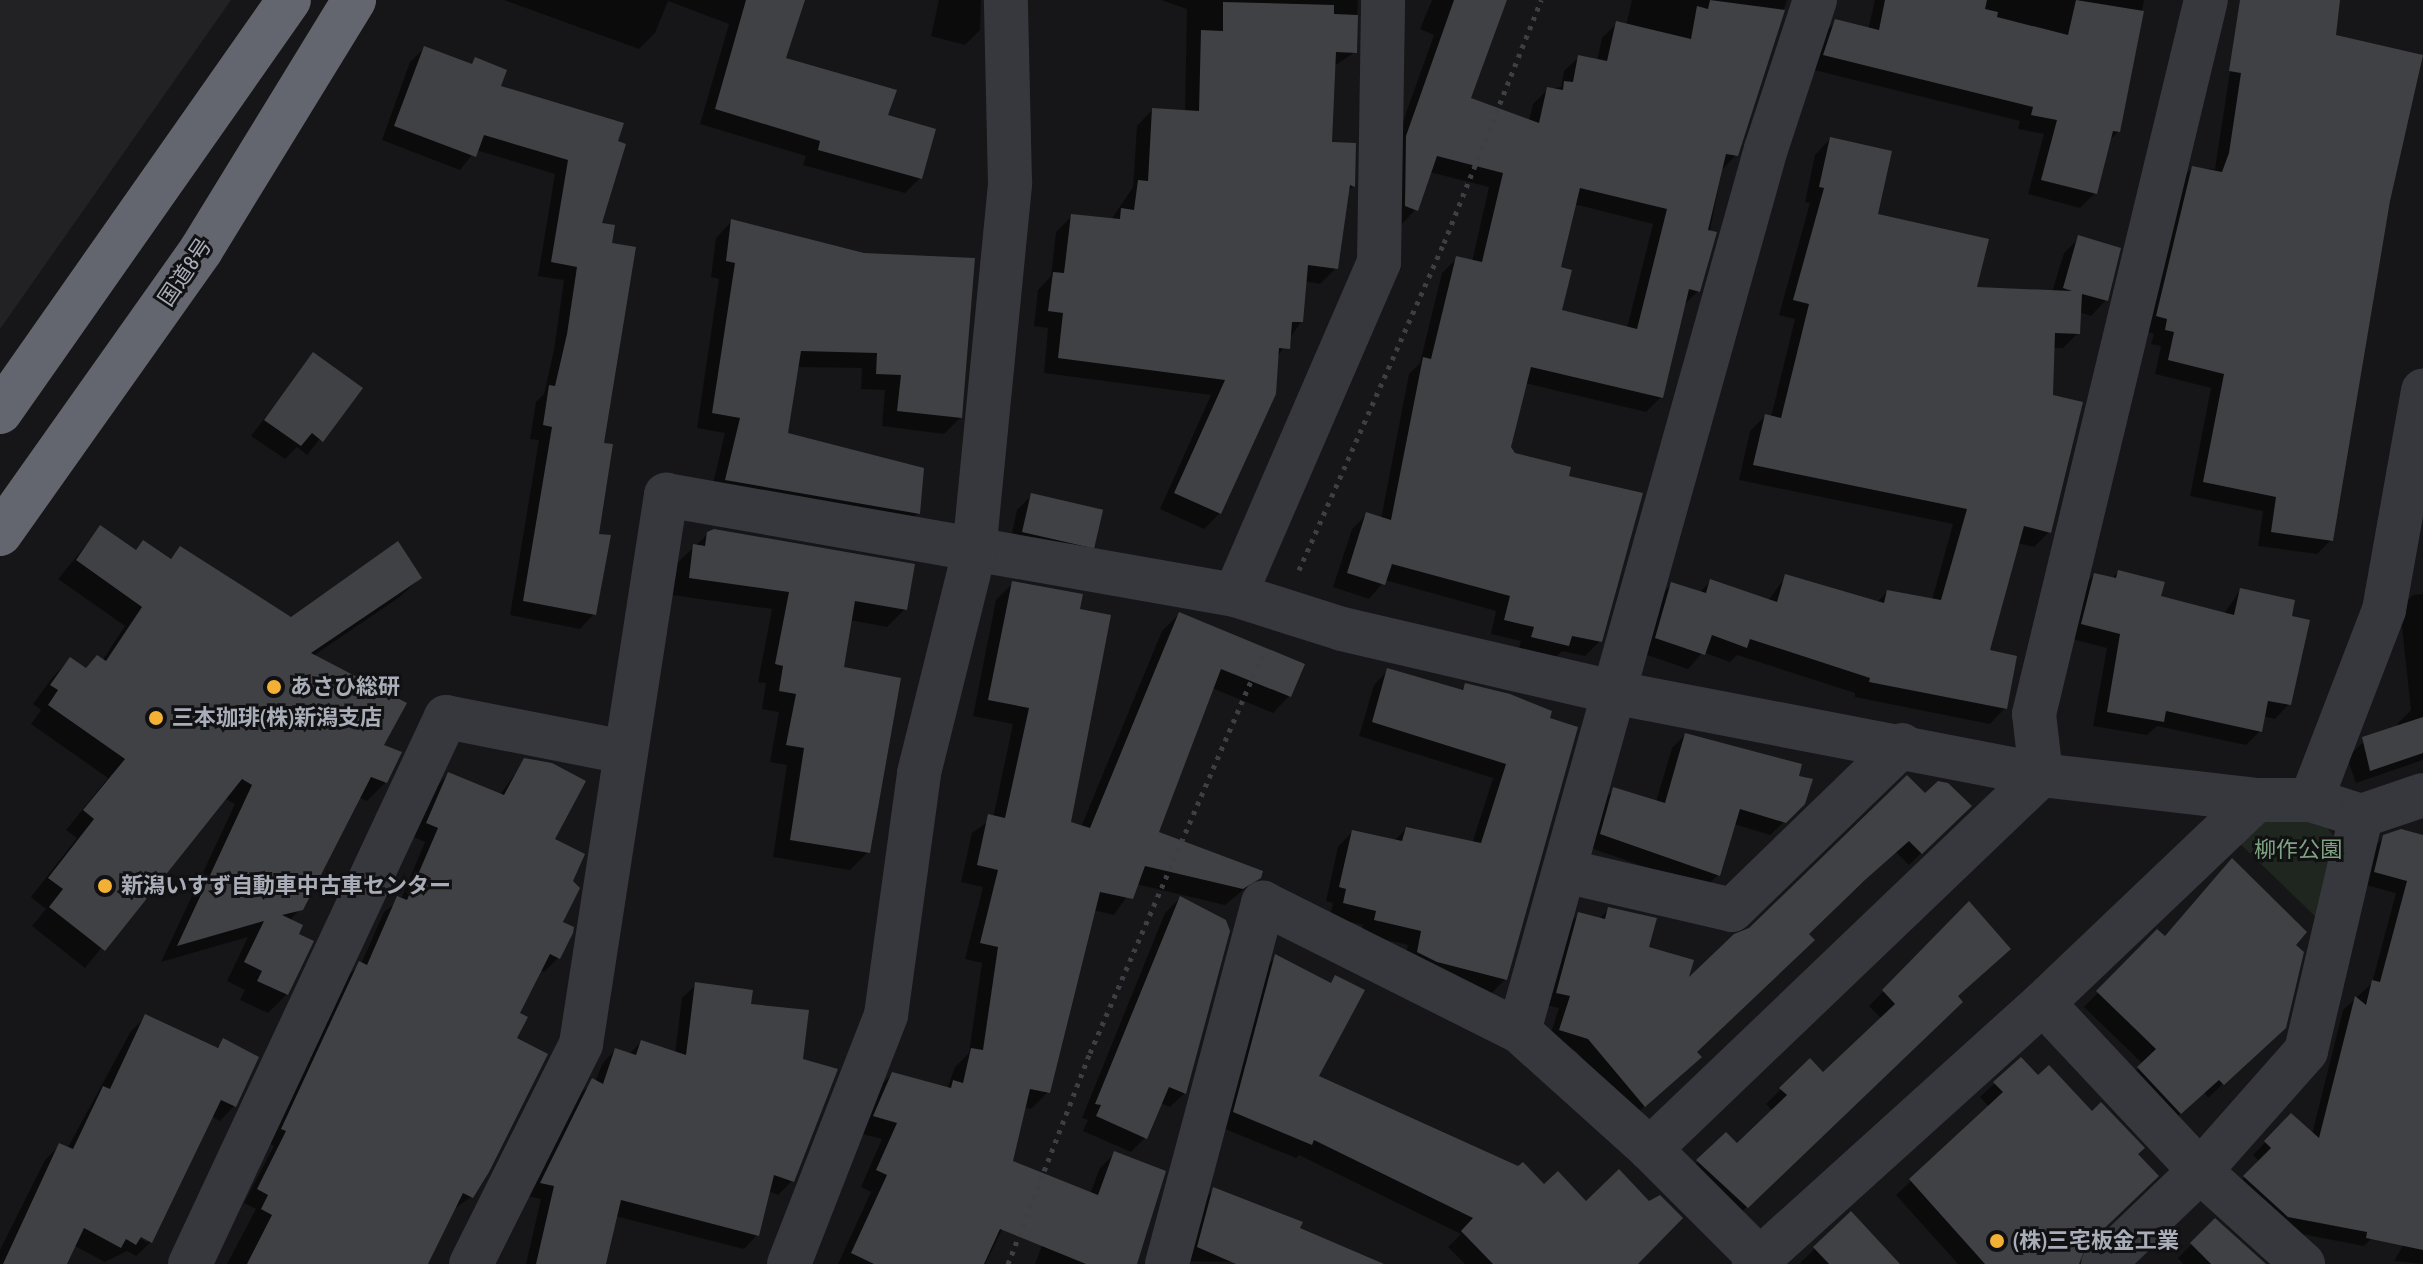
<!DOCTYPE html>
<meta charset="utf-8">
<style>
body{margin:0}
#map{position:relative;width:2423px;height:1264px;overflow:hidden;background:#161618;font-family:"Archivo Narrow","Noto Sans JP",sans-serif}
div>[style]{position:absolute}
.built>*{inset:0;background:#222225}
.green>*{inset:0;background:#1e261f}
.shadow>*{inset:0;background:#0007}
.building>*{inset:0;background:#404145;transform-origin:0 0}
.path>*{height:5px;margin-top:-2.5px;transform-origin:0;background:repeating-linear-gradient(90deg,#3d3f44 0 4px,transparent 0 10px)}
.minor>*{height:44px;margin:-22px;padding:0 22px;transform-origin:22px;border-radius:22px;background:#37383d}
.highway>*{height:44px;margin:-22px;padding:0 22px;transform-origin:22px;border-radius:22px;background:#63666e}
.dots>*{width:22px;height:22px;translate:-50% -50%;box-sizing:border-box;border:4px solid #111113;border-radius:50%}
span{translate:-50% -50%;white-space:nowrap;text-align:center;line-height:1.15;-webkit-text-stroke:6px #111113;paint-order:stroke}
.street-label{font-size:22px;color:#a8adb8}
.poi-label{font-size:22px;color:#a8adb8;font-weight:700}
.left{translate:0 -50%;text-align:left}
.park-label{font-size:22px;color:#7fa381}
</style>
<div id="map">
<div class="built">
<i style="clip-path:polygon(0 0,231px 0,0 329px)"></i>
</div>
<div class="green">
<i style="clip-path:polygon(2269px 812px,2317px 815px,2336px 839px,2318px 919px,2235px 839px)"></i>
</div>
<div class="shadow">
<i style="clip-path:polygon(504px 0,803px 0,784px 60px,886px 116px,920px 178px,905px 193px,803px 165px,806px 156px,700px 124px,729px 24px,668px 1px,655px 33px,639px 49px)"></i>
<i style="clip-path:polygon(939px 0,981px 0,980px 30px,965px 45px,931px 36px)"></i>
<i style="clip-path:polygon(1161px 0,1358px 0,1355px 52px,1333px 67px,1330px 144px,1353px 186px,1347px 192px,1336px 268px,1320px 284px,1304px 281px,1301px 322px,1276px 359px,1220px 513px,1204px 529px,1160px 509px,1211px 395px,1044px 373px,1048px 328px,1034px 326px,1038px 290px,1051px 276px,1056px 232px,1072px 216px,1111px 220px,1133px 187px,1137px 126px,1152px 110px,1185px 112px,1187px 9px)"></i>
<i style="clip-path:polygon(evenodd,1432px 0,1507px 0,1468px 100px,1529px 121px,1533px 104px,1548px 89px,1561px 87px,1564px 71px,1579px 57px,1597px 61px,1602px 38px,1617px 23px,1626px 26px,1632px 0,1787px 0,1736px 155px,1722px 170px,1698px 291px,1683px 306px,1661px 397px,1646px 412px,1525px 383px,1508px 447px,1513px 455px,1567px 477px,1600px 641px,1585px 656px,1562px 651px,1553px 660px,1518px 652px,1521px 641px,1491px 634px,1496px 611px,1385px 580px,1369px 599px,1333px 587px,1352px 529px,1367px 514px,1381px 519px,1409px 374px,1420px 363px,1442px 273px,1457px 258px,1472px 262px,1489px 187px,1429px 172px,1416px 209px,1402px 224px,1391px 220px,1392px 152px,1434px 35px,1420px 29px,1432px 0,1574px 204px,1653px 224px,1627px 328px,1560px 311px,1558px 269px,1574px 204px)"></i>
<i style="clip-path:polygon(1875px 0,2144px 0,2119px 131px,2108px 142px,2095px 193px,2080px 208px,2028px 194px,2044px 134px,2018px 129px,2020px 121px,1810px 69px,1821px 36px,1836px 22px,1868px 30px)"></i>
<i style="clip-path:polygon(2241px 0,2338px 0,2334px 37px,2388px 200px,2331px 540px,2317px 554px,2258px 546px,2263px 511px,2190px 496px,2211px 388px,2155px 374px,2161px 346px,2151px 344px,2154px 334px,2142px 330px,2178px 183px,2192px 168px,2215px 169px)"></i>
<i style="clip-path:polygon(424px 48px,470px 66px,476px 60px,499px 88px,621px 124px,600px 225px,610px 245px,594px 614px,580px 629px,510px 615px,539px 440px,530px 439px,536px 402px,544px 394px,554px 350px,564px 280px,538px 276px,555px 174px,476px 150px,460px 170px,382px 140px,410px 62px)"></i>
<i style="clip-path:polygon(1830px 139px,1876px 215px,1974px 289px,2052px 292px,2064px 253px,2079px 238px,2118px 249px,2106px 300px,2091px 316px,2079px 312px,2078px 333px,2063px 348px,2052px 348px,2049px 532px,2034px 547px,2017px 543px,1987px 652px,2005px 708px,1990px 724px,1855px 697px,1855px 693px,1737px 655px,1730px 662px,1703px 652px,1688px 669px,1641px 653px,1656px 600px,1671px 585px,1699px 593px,1711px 581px,1768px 601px,1786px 576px,1876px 603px,1887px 592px,1932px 600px,1953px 524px,1739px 480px,1750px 431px,1765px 416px,1771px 417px,1795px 319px,1779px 315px,1810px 203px,1805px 202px,1815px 155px)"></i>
<i style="clip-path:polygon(732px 221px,960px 418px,944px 434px,882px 426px,885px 390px,861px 389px,862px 368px,797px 367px,785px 434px,918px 513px,902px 530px,710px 496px,725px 433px,697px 428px,719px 279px,711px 277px,716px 238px)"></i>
<i style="clip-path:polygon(313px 354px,360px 388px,307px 455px,297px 447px,285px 459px,251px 436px)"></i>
<i style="clip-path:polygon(1032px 495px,1093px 544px,1078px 559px,1009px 546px,1017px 510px)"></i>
<i style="clip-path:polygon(100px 528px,134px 552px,143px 543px,169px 560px,181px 548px,291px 619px,420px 578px,401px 596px,313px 656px,381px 746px,386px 782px,367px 801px,358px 797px,301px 908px,289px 921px,287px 994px,268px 1013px,240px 1000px,245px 990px,227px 981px,248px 937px,161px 962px,235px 804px,224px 798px,85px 968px,32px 926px,46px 909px,31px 897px,77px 838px,66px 830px,108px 778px,31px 724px,41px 710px,33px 704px,52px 678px,70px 659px,85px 669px,102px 661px,125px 626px,58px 579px)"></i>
<i style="clip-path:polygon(708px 534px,905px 609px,887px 627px,850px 620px,841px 669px,868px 852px,850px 870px,773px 857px,787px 765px,770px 762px,779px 712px,762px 709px,766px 683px,758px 682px,772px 609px,672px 595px,676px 564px)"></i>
<i style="clip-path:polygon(2118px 572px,2159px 597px,2224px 614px,2240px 590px,2289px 618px,2289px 704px,2275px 719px,2263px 716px,2260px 731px,2246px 745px,2157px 726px,2147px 735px,2093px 726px,2107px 648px,2068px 638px,2080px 590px,2094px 575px,2111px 579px)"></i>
<i style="clip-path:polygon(1013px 583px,1077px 611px,1069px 823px,1081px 827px,1162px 631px,1179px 614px,1289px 696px,1273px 713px,1212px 688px,1156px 833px,1259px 877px,1225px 905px,1136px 884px,1114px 915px,1093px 910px,1048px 1092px,1031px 1109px,1023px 1107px,1010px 1162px,1032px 1170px,985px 1264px,838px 1264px,871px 1192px,861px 1187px,882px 1139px,858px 1133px,875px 1091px,892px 1074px,947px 1089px,955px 1067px,969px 1053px,982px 963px,965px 959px,983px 887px,961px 882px,972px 833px,993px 818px,1013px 724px,973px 716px,996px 600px)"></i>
<i style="clip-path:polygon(2423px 594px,2423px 760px,2356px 783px,2347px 758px,2361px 744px,2399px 729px,2397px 724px,2411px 710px,2400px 609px,2413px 595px)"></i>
<i style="clip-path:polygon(1388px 670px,1460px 691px,1466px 685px,1509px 696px,1505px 979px,1491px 994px,1403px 966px,1408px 945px,1361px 934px,1363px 925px,1330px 917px,1333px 903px,1326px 901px,1338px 847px,1352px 832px,1394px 841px,1406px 829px,1472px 844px,1493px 778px,1359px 736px,1374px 685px)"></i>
<i style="clip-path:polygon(1685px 735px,1797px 777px,1804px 803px,1770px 835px,1734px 824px,1718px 875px,1705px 888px,1588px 847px,1600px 803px,1614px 790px,1656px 802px,1672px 748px)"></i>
<i style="clip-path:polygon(525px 760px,571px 882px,558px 958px,544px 972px,540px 969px,517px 1014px,471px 1197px,454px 1209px,428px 1264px,227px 1264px,256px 1209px,244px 1203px,274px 1146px,268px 1143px,346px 977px,361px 964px,384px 912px,401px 899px,425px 842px,414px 837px,435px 788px,448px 774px,499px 796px)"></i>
<i style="clip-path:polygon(1925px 796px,1969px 806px,1909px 865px,1896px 852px,1806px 934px,1695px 1052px,1687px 1069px,1632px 1117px,1576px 1051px,1548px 1042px,1559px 1008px,1545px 1005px,1567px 926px,1579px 914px,1599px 919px,1609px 909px,1685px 984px)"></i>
<i style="clip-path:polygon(2384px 837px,2423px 837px,2423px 1037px,2377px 1233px,2364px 1246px,2275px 1229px,2232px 1190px,2260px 1162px,2253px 1155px,2292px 1115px,2312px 1134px,2343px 1010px,2372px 983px,2396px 893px,2362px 884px,2371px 850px)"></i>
<i style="clip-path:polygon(2232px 861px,2293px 945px,2273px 1037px,2208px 1098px,2204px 1092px,2166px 1127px,2124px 1082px,2143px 1064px,2084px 1007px,2157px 932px,2164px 938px)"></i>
<i style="clip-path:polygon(1180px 898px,1185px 1093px,1170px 1107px,1160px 1103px,1145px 1138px,1131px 1152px,1083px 1131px,1088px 1120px,1082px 1118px,1165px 913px)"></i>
<i style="clip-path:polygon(1969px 904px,1956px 997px,1946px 1016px,1732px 1221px,1683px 1176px,1726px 1135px,1737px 1146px,1773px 1111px,1766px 1104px,1810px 1061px,1823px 1074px,1882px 1019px,1869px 1006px)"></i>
<i style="clip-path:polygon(1276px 957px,1329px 984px,1336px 978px,1317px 1077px,1544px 1187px,1636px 1264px,1465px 1264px,1448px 1247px,1461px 1234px,1299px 1155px,1296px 1158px,1220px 1127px,1261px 971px)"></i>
<i style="clip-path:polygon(696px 985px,749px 1006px,792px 1181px,778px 1195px,768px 1191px,757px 1235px,744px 1249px,615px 1216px,604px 1264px,526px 1264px,541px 1199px,527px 1196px,578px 1094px,595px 1083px,602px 1064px,615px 1050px,629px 1054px,641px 1042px,675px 1054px,682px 998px)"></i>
<i style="clip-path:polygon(evenodd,146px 1016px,216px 1049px,224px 1041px,234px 1106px,220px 1121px,211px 1116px,151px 1242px,136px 1256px,127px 1251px,105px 1262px,73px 1245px,64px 1264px,0 1264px,0 1250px,45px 1160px,60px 1145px,67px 1149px,131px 1031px,146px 1016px,131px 1233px,148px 1238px,148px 1243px,131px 1233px)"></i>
<i style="clip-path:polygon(2038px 1078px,2156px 1176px,2070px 1264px,1958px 1264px,1896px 1195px,1990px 1108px,1980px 1097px,1995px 1083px)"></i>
<i style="clip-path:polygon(1114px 1154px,1133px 1264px,1035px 1264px,1058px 1202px,1090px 1194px,1100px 1168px)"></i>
<i style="clip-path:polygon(1214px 1190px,1297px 1229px,1373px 1264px,1184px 1261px,1199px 1204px)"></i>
<i style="clip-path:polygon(1851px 1214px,1897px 1264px,1801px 1264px,1800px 1263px)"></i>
<i style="clip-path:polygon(2423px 1215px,2423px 1264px,2394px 1261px,2416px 1223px)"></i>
<i style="clip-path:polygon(2215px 1221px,2263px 1264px,2183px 1264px,2178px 1258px)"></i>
</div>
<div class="building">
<i style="clip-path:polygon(746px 0,805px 0,786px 58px,897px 90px,888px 115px,936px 129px,922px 179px,818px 150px,820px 141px,715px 109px)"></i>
<i style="clip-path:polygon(evenodd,1454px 0,1507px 0,1471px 98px,1539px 123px,1547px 87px,1563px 90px,1564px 81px,1573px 82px,1578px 55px,1607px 61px,1616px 21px,1691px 39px,1697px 6px,1708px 9px,1710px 0,1785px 10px,1738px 156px,1726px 154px,1708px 230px,1717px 232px,1700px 292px,1689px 289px,1663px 398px,1531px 367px,1511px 447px,1515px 453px,1571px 467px,1569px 476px,1643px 493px,1602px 642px,1572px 636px,1569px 646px,1531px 637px,1534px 627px,1504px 620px,1510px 596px,1392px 564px,1385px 585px,1347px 573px,1366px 512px,1391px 520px,1423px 357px,1431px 359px,1456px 256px,1482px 262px,1503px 173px,1437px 156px,1418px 211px,1405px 206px,1406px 136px,1454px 0,1580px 188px,1667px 209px,1637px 329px,1562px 310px,1572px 270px,1561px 267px,1580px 188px)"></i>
<i style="clip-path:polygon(1885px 0,1987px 0,1985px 9px,1998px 12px,1997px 17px,2068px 35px,2076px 0,2144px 11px,2120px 132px,2113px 131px,2097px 194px,2041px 180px,2057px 120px,2031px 115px,2033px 107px,1823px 55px,1835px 19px,1879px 30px)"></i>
<i style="clip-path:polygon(2240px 0,2340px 0,2336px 35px,2423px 55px,2390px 201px,2333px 541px,2271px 532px,2276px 497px,2203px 482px,2224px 374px,2168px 360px,2174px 332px,2165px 330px,2167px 319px,2156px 316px,2192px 166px,2222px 172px,2229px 153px,2241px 73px,2229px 71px)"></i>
<i style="clip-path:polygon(1223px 2px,1334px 5px,1334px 14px,1358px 15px,1357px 53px,1336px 52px,1332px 142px,1356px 143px,1355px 187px,1350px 185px,1338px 269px,1308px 265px,1303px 322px,1292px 322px,1290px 349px,1279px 348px,1276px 394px,1221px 514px,1174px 493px,1225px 380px,1058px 358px,1063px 313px,1048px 311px,1053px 272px,1064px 273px,1071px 214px,1120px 219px,1121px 208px,1134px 210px,1138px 180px,1148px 181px,1152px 108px,1199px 111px,1201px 30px,1223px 31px)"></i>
<i style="clip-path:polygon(424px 46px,472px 64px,475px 57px,507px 70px,501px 86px,624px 123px,618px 141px,626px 144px,602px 223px,615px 225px,612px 243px,636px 247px,604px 443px,613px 444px,599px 534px,611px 535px,596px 615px,523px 601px,552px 427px,543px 425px,549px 385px,555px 386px,567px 334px,577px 267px,551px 262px,568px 160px,484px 135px,476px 157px,394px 126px)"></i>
<i style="clip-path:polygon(1830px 137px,1892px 151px,1878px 214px,1989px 239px,1977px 287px,2072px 291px,2063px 288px,2078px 235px,2121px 248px,2108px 301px,2082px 294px,2080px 334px,2055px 333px,2053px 395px,2083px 402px,2051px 533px,2024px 526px,1990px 650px,2017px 656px,2007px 709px,1869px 682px,1870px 678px,1750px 639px,1747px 648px,1712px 635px,1705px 655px,1655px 638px,1671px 582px,1706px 593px,1710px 579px,1777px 602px,1785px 574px,1884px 603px,1887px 590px,1941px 600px,1967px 509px,1753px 465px,1765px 414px,1781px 418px,1809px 304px,1793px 300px,1824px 188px,1819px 187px)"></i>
<i style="clip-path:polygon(731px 219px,864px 253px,975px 258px,962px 418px,897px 411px,901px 375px,876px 374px,877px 353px,801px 351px,788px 433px,924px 468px,920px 514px,725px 480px,740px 418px,712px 413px,735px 263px,726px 261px)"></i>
<i style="clip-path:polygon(313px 352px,363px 388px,323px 442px,312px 433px,301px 446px,264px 420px)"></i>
<i style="left:1031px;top:493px;width:74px;height:40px;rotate:13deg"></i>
<i style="clip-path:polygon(100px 525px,136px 550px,143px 540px,171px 559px,180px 546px,291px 617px,398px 541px,422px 578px,311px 653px,407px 703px,384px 745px,402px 752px,387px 783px,371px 777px,303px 910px,282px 915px,303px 925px,299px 934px,314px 941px,288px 995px,257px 981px,262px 971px,244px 962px,264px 921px,177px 946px,252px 785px,242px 779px,105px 951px,49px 907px,63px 889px,48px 878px,94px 819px,83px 810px,125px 759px,48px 705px,58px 690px,50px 685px,70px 657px,86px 668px,97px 655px,106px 661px,142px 607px,76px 560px)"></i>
<i style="clip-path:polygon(714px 529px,915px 564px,907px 610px,855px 601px,844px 667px,901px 678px,870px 853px,790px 840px,804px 748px,786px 745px,796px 694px,779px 691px,783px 666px,775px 664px,789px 592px,689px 578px,693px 544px,705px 546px,707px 532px)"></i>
<i style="clip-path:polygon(2118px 570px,2165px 582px,2161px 596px,2234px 615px,2240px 588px,2295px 600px,2292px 616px,2310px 620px,2291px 705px,2268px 701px,2262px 732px,2166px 711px,2164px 722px,2107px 712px,2120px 634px,2081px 624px,2094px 573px,2116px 578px)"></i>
<i style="clip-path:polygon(1012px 581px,1083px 594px,1080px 609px,1111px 615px,1071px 822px,1090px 828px,1179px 612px,1305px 664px,1291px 697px,1221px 669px,1159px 832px,1263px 871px,1261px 878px,1243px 889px,1145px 866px,1133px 899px,1100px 892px,1050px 1093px,1030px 1089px,1013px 1161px,1098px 1195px,1114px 1151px,1166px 1171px,1137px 1264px,1086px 1264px,1000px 1229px,984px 1264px,874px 1264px,851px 1253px,887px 1175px,876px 1170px,897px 1123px,873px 1116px,892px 1072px,951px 1088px,953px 1080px,963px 1083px,971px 1048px,983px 1050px,998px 947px,980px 943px,998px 870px,977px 865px,988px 814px,1005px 818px,1029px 708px,988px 700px)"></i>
<i style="clip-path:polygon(1387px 668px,1463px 690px,1465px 683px,1510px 694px,1552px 711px,1550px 718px,1578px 727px,1507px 980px,1437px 962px,1417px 952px,1421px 931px,1374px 920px,1376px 911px,1343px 903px,1346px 889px,1339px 887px,1352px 830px,1402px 841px,1406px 827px,1481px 843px,1506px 764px,1372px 722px)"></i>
<i style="clip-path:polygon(2423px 717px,2423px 753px,2370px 771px,2362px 737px)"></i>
<i style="clip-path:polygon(1685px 733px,1802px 764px,1799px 776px,1813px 779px,1805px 804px,1786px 823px,1740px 809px,1720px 876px,1600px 834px,1613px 787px,1665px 803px)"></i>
<i style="clip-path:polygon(524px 758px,552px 763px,586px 781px,555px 839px,585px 854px,573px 881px,580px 888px,563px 922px,574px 927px,573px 933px,560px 959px,550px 954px,520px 1013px,528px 1017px,517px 1038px,548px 1054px,489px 1172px,473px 1198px,463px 1193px,428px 1264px,247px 1264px,272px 1215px,261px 1209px,268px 1195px,257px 1189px,286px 1131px,281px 1129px,359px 961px,367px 965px,397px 896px,407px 900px,438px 828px,426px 823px,448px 772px,504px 795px)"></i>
<i style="clip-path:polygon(1907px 775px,1925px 793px,1938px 781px,1948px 783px,1972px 806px,1922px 854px,1909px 841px,1865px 880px,1809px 934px,1815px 940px,1697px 1052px,1702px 1057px,1645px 1107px,1588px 1039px,1559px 1030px,1570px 996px,1556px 993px,1578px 912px,1605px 919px,1608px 907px,1657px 918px,1649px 947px,1694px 960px,1689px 977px,1734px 934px,1749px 928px)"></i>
<i style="clip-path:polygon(2401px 829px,2423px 835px,2423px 1250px,2366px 1238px,2367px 1232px,2288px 1217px,2243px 1176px,2271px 1148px,2264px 1141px,2291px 1113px,2319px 1138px,2355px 996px,2366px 1005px,2372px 980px,2380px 982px,2407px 881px,2374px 872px,2383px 835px)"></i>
<i style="clip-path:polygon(2232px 858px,2307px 932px,2296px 945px,2304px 952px,2286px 1028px,2224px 1085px,2219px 1080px,2181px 1114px,2137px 1067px,2156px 1049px,2096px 991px,2157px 929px,2165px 936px)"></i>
<i style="clip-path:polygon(1180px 896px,1226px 920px,1230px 931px,1186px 1094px,1169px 1087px,1147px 1139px,1096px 1116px,1101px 1105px,1095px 1104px)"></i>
<i style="clip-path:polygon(1969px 901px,2011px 949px,1958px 996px,1963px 1002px,1748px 1208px,1696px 1160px,1726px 1132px,1737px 1143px,1787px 1095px,1779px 1088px,1810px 1058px,1823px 1072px,1895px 1004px,1882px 990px)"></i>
<i style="clip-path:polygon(1275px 954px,1331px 983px,1335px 975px,1365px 990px,1319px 1076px,1518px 1166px,1523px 1162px,1544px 1184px,1558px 1171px,1586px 1201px,1619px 1169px,1649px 1201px,1660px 1195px,1683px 1218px,1638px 1264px,1493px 1264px,1461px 1231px,1473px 1218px,1314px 1140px,1312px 1145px,1233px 1112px)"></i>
<i style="clip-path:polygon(695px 982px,753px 990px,751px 1004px,809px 1010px,803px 1059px,838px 1069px,794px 1182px,774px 1175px,759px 1236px,621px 1200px,606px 1264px,536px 1264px,554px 1186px,540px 1183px,592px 1078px,603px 1084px,615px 1048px,636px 1055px,641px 1040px,686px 1055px)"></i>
<i style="clip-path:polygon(145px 1014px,218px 1048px,223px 1038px,259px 1057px,236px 1107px,221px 1100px,152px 1243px,141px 1237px,136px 1245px,126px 1239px,121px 1248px,84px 1228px,67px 1264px,3px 1264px,59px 1143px,73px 1149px,103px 1086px,110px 1089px)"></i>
<i style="clip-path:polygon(2021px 1057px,2038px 1075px,2049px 1065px,2092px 1111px,2101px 1102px,2145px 1148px,2138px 1154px,2159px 1176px,2086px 1246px,2079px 1264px,1985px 1264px,1909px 1179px,2003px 1092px,1993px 1082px)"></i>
<i style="clip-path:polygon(1213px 1187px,1303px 1222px,1300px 1228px,1384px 1264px,1236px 1264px,1197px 1247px)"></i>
<i style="clip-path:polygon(1851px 1211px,1900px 1264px,1829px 1264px,1813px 1247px)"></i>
<i style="clip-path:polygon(2215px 1218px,2266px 1264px,2211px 1264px,2190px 1243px)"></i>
</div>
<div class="path">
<i style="left:1299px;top:570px;width:358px;rotate:-66.1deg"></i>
<i style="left:1444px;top:243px;width:262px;rotate:-68.2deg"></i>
<i style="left:1008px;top:1264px;width:226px;rotate:-68.8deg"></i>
<i style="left:1090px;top:1053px;width:441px;rotate:-66.6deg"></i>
</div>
<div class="minor">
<i style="left:1235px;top:595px;width:363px;rotate:-66.6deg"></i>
<i style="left:1379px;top:262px;width:262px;rotate:-89.1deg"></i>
<i style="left:2041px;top:775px;width:61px;rotate:-96.5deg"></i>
<i style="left:2034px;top:714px;width:734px;rotate:-76.46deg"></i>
<i style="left:2311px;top:800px;width:204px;rotate:-69deg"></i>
<i style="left:2384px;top:610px;width:223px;rotate:-79.9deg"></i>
<i style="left:1565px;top:871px;width:171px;rotate:13.1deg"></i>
<i style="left:1732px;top:910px;width:237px;rotate:-44.1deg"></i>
<i style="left:2043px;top:1003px;width:230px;rotate:46.9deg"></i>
<i style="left:2200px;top:1171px;width:139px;rotate:42.1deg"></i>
<i style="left:1519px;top:1031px;width:176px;rotate:42deg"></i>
<i style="left:1650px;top:1149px;width:163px;rotate:45deg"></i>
<i style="left:1650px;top:1149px;width:541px;rotate:-43.73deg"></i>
<i style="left:190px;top:1264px;width:604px;rotate:-64.92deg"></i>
<i style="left:446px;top:717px;width:181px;rotate:11.1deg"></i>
<i style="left:471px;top:1264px;width:246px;rotate:-63.4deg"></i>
<i style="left:581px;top:1044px;width:556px;rotate:-81.2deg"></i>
<i style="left:666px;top:495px;width:578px;rotate:9.97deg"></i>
<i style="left:1235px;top:595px;width:112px;rotate:17.6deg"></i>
<i style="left:1342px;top:629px;width:282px;rotate:13.1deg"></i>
<i style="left:1617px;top:693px;width:432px;rotate:10.9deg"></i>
<i style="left:2041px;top:775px;width:216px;rotate:6.6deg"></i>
<i style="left:2256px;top:800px;width:55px"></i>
<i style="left:2311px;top:800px;width:52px;rotate:17.7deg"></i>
<i style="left:2361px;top:816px;width:65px;rotate:-18.7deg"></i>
<i style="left:789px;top:1264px;width:267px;rotate:-68.7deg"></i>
<i style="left:886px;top:1015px;width:244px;rotate:-82.2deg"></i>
<i style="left:919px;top:773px;width:228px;rotate:-76deg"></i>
<i style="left:974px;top:552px;width:371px;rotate:-84.4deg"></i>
<i style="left:1010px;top:183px;width:183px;rotate:-91.3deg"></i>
<i style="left:1167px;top:1264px;width:374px;rotate:-75.1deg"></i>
<i style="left:1263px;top:903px;width:286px;rotate:26.6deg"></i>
<i style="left:1519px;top:1031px;width:916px;rotate:-74.36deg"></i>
<i style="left:1766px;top:149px;width:157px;rotate:-71.8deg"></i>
<i style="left:1754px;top:1264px;width:389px;rotate:-42.1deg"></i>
<i style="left:2043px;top:1003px;width:294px;rotate:-43.6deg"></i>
<i style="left:2103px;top:1264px;width:134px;rotate:-43.8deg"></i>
<i style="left:2200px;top:1171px;width:160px;rotate:-48.5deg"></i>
<i style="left:2306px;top:1051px;width:241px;rotate:-76.8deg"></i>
</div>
<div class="highway">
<i style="left:0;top:412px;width:503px;rotate:-54.95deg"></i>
<i style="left:0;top:534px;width:348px;rotate:-54.7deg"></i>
<i style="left:201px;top:250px;width:293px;rotate:-58.5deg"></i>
</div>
<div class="dots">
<i style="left:274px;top:687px;background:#f2b134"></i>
<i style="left:156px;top:718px;background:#f2b134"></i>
<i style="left:105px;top:886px;background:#f2b134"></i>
<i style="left:1997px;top:1241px;background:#f2b134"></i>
</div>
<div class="street-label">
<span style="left:185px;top:272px;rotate:-56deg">国道8号</span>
</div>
<div class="poi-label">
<span class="left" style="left:290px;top:687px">あさひ総研</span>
<span class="left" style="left:172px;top:718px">三本珈琲(株)新潟支店</span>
<span class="left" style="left:121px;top:886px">新潟いすず自動車中古車センター</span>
<span class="left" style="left:2013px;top:1241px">(株)三宅板金工業</span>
</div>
<div class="park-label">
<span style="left:2298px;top:850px">柳作公園</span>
</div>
</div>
